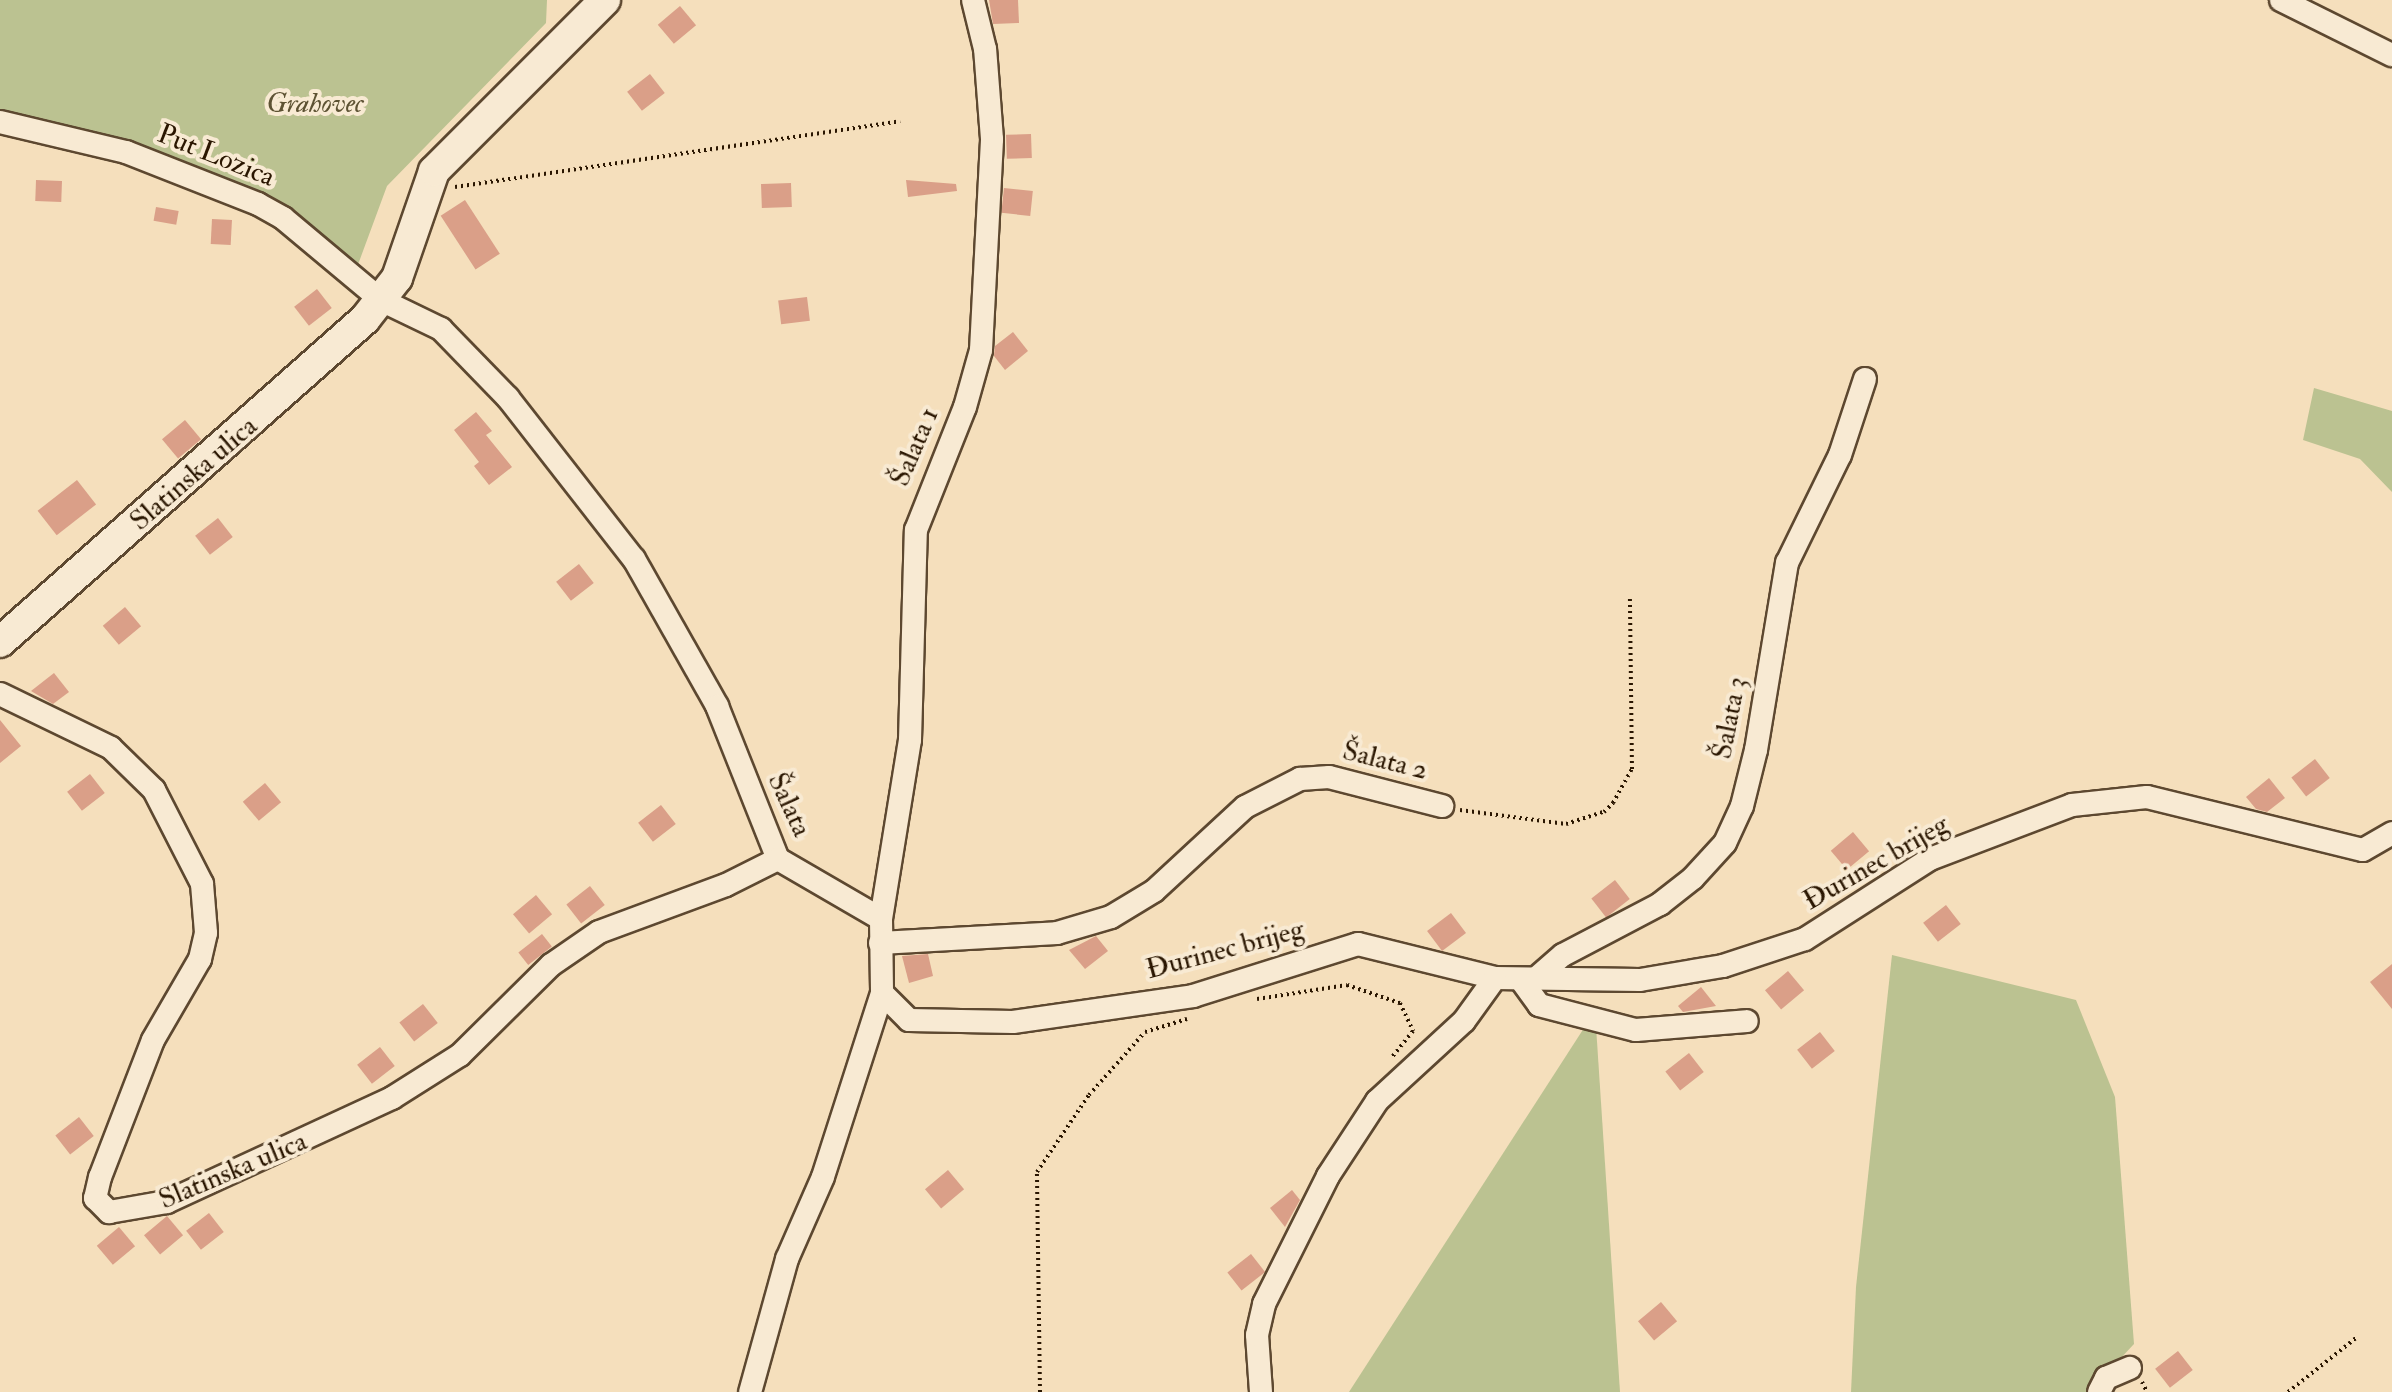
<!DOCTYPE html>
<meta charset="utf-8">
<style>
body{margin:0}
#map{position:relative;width:2392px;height:1392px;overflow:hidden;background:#f5dfbc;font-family:"IM FELL Double Pica",serif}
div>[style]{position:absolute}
.green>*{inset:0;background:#bbc291}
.building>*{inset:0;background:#da9f88;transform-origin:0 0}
.path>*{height:4px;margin-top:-2px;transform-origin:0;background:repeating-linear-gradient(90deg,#2a1601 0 2px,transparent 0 6px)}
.roads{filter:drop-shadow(2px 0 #5d4830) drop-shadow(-2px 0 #5d4830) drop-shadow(0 2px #5d4830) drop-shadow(0 -2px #5d4830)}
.street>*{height:22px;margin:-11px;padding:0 11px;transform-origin:11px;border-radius:11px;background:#f8ead3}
.secondary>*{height:30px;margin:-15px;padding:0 15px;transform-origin:15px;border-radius:15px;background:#f8ead3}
span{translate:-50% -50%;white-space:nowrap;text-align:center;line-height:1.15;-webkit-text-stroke:8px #f8ead3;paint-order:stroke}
.park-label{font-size:28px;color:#5d5233;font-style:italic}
.street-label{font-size:28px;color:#2a1601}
</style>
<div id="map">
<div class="green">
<i style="clip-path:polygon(0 0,547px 0,546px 23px,387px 186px,356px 270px,269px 198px,0 120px)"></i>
<i style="clip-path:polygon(2314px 388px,2392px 411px,2392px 492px,2360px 459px,2303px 440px)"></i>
<i style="clip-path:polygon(1892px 955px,2076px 1000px,2115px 1097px,2134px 1344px,2089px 1392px,1851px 1392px,1856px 1287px)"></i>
<i style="clip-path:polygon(1595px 1011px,1620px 1392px,1349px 1392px)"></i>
</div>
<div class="building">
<i style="clip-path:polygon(989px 0,1018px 0,1019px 23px,993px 24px)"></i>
<i style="left:680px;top:6px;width:25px;height:29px;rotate:50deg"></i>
<i style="left:650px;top:74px;width:24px;height:29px;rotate:52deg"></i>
<i style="left:1031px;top:134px;width:24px;height:25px;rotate:88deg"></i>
<i style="left:36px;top:180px;width:26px;height:21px;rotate:2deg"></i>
<i style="clip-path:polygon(906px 180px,956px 184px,957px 191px,908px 197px)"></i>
<i style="left:791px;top:183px;width:24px;height:30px;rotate:88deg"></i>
<i style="left:1004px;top:188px;width:29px;height:25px;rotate:6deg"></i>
<i style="left:465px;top:200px;width:64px;height:29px;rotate:57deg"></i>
<i style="left:156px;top:207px;width:23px;height:14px;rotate:10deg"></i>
<i style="left:212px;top:219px;width:20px;height:25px;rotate:3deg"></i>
<i style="left:317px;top:289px;width:24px;height:29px;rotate:52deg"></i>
<i style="left:807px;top:297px;width:24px;height:29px;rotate:83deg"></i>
<i style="clip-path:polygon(1013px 332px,1028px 351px,1005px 370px,994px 356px,995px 346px)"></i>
<i style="clip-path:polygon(476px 412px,492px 431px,486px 435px,512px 467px,489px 485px,474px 466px,479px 462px,454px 430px)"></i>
<i style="left:185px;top:420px;width:25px;height:30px;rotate:50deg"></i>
<i style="left:77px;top:480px;width:31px;height:50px;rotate:52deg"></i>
<i style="left:218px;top:518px;width:24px;height:29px;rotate:52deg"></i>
<i style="left:579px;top:564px;width:24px;height:29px;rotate:52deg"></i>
<i style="left:125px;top:607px;width:25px;height:29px;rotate:50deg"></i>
<i style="clip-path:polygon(54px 673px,69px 692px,53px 704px,31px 691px)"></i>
<i style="clip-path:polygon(0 720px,21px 746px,0 763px)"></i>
<i style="left:2315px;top:759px;width:24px;height:30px;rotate:52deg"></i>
<i style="left:90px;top:774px;width:24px;height:29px;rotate:52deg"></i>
<i style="clip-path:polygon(2269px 778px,2285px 798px,2267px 812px,2256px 809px,2246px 797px)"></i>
<i style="left:265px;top:783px;width:25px;height:29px;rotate:50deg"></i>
<i style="left:661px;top:805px;width:24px;height:29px;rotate:52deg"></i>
<i style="left:1853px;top:832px;width:25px;height:29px;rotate:50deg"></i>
<i style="left:1615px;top:880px;width:24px;height:30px;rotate:52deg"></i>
<i style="left:590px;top:886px;width:24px;height:30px;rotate:52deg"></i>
<i style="left:536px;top:895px;width:25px;height:30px;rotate:50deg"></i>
<i style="left:1946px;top:905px;width:24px;height:29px;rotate:52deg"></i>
<i style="left:1451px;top:913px;width:25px;height:30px;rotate:53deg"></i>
<i style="left:542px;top:934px;width:16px;height:30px;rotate:52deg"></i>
<i style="clip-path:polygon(1096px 936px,1108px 951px,1085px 969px,1069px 950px)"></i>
<i style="clip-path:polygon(928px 954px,933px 976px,909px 983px,902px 956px)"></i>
<i style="clip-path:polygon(2392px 964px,2392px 1009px,2370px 982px)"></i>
<i style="left:1788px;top:971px;width:25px;height:30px;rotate:50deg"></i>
<i style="clip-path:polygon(1701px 987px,1716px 1006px,1683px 1012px,1678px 1006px)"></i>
<i style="left:423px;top:1004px;width:24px;height:30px;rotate:52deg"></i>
<i style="left:1820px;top:1032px;width:24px;height:29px;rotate:52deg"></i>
<i style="left:380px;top:1047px;width:24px;height:29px;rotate:52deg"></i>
<i style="left:1689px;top:1053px;width:24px;height:30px;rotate:52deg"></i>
<i style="left:79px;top:1117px;width:24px;height:30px;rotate:52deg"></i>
<i style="left:948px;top:1170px;width:25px;height:30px;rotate:50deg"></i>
<i style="clip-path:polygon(1292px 1190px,1300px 1200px,1285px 1227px,1270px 1208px)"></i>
<i style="left:209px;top:1213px;width:24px;height:29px;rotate:52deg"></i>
<i style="left:167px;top:1216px;width:25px;height:30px;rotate:50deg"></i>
<i style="left:119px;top:1227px;width:25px;height:29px;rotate:50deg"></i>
<i style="left:1251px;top:1254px;width:23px;height:30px;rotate:52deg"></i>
<i style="left:1661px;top:1302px;width:25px;height:30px;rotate:50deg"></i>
<i style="left:2178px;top:1351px;width:24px;height:29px;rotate:52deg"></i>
</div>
<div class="path">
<i style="left:455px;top:187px;width:450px;rotate:-8.4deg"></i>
<i style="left:1460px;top:810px;width:107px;rotate:7.5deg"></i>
<i style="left:1566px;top:824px;width:40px;rotate:-18deg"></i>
<i style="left:1604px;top:812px;width:13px;rotate:-45deg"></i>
<i style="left:1613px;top:803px;width:39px;rotate:-61deg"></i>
<i style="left:1632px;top:769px;width:171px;rotate:-90.7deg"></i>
<i style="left:1257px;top:999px;width:91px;rotate:-8.8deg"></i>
<i style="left:1347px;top:985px;width:56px;rotate:18.8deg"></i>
<i style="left:1400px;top:1003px;width:31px;rotate:65deg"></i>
<i style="left:1413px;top:1031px;width:33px;rotate:129deg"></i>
<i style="left:2142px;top:1382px;width:11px;rotate:63deg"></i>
<i style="left:1040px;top:1392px;width:220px;rotate:-90.8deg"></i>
<i style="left:1037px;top:1172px;width:93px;rotate:-56deg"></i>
<i style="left:1089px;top:1095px;width:84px;rotate:-48.4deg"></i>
<i style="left:1145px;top:1032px;width:44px;rotate:-17.2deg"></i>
<i style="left:2288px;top:1392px;width:87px;rotate:-38.5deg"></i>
</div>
<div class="roads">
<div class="street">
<i style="left:2281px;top:0;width:124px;rotate:26.4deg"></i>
<i style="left:0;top:122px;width:130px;rotate:13.4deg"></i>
<i style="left:126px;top:152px;width:142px;rotate:21.5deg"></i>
<i style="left:258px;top:204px;width:29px;rotate:29deg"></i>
<i style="left:283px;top:218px;width:128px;rotate:39.9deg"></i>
<i style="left:381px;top:300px;width:67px;rotate:25.8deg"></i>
<i style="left:441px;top:329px;width:96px;rotate:45.8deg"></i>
<i style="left:508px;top:398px;width:204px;rotate:52deg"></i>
<i style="left:634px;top:559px;width:169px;rotate:60.5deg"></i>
<i style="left:717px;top:706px;width:165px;rotate:68.3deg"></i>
<i style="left:778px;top:859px;width:119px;rotate:30.2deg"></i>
<i style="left:881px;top:919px;width:74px;rotate:89.2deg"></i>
<i style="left:882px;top:993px;width:193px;rotate:107.8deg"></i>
<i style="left:823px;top:1177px;width:90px;rotate:113.7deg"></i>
<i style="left:787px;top:1259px;width:138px;rotate:105.5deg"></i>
<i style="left:0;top:694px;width:123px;rotate:25.9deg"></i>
<i style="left:111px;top:748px;width:60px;rotate:44.3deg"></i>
<i style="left:154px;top:790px;width:106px;rotate:62.9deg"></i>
<i style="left:202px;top:884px;width:49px;rotate:85.3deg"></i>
<i style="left:206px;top:933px;width:27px;rotate:103deg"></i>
<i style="left:200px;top:959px;width:94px;rotate:120.1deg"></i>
<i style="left:153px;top:1040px;width:147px;rotate:111.1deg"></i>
<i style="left:100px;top:1177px;width:22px;rotate:103deg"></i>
<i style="left:95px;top:1198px;width:20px;rotate:45deg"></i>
<i style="left:109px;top:1212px;width:59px;rotate:-9.8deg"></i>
<i style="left:167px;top:1202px;width:248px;rotate:-24.8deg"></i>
<i style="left:392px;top:1098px;width:80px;rotate:-32.3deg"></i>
<i style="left:460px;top:1055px;width:128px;rotate:-44.7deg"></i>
<i style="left:551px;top:965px;width:58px;rotate:-34.5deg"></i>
<i style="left:599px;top:932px;width:135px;rotate:-20.3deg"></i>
<i style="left:726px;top:885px;width:58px;rotate:-26.6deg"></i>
<i style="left:881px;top:919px;width:181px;rotate:-80.8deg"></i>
<i style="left:910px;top:740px;width:210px;rotate:-88.4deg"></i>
<i style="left:916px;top:530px;width:132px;rotate:-68.3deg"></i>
<i style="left:965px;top:407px;width:59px;rotate:-74.3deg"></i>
<i style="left:981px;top:350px;width:211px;rotate:-87deg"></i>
<i style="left:992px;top:139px;width:90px;rotate:-94.4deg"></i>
<i style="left:985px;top:49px;width:50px;rotate:-103.8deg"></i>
<i style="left:880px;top:943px;width:177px;rotate:-3.2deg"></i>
<i style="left:1057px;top:933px;width:56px;rotate:-16.5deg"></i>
<i style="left:1111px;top:917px;width:50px;rotate:-31.2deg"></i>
<i style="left:1154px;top:891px;width:124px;rotate:-42.7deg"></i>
<i style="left:1245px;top:807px;width:62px;rotate:-27deg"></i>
<i style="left:1300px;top:779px;width:29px;rotate:-4deg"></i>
<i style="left:1329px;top:777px;width:117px;rotate:14.4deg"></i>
<i style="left:1521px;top:980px;width:31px;rotate:54deg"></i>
<i style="left:1539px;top:1005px;width:100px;rotate:14.5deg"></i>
<i style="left:1636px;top:1030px;width:111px;rotate:-4.6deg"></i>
<i style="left:1534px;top:980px;width:38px;rotate:-41deg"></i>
<i style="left:1563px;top:955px;width:110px;rotate:-27.7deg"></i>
<i style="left:1660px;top:904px;width:42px;rotate:-38.2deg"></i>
<i style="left:1693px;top:878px;width:47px;rotate:-47.6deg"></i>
<i style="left:1725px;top:843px;width:41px;rotate:-65.3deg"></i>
<i style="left:1742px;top:806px;width:58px;rotate:-76deg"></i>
<i style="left:1756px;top:750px;width:190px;rotate:-80.6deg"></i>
<i style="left:1787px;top:563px;width:120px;rotate:-63.9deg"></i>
<i style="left:1840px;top:455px;width:80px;rotate:-71.8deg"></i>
<i style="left:882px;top:993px;width:38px;rotate:45deg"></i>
<i style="left:909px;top:1020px;width:104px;rotate:1.1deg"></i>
<i style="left:1013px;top:1022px;width:182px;rotate:-8.2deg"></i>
<i style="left:1193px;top:996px;width:173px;rotate:-17.5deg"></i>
<i style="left:1358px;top:944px;width:141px;rotate:13.9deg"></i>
<i style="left:1495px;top:978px;width:145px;rotate:0.8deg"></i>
<i style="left:1640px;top:980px;width:84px;rotate:-9.6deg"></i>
<i style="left:1723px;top:966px;width:86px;rotate:-18.2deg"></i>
<i style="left:1805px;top:939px;width:148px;rotate:-32.6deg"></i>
<i style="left:1930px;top:859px;width:152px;rotate:-20.8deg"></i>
<i style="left:2072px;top:805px;width:75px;rotate:-6.1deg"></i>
<i style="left:2147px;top:797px;width:222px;rotate:13.8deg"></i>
<i style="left:2363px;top:850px;width:34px;rotate:-30deg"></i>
<i style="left:1261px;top:1392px;width:57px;rotate:-94deg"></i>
<i style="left:1257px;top:1335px;width:32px;rotate:-77deg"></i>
<i style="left:1264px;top:1304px;width:143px;rotate:-63.4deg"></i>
<i style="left:1328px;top:1176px;width:90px;rotate:-56.8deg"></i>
<i style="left:1377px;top:1101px;width:118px;rotate:-42.6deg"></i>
<i style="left:1464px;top:1021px;width:53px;rotate:-54.2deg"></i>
<i style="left:2099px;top:1392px;width:16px;rotate:-63deg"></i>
<i style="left:2106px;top:1378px;width:26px;rotate:-23deg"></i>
</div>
<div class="secondary">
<i style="left:0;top:642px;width:487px;rotate:-41.5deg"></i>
<i style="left:365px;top:319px;width:52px;rotate:-52deg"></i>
<i style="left:397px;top:278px;width:113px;rotate:-70.9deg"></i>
<i style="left:434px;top:171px;width:242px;rotate:-45deg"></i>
</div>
</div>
<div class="park-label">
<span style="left:315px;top:104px">Grahovec</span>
</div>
<div class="street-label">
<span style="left:216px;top:156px;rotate:22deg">Put Lozica</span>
<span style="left:915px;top:447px;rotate:-67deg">Šalata 1</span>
<span style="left:194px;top:474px;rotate:-41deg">Slatinska ulica</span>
<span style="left:1730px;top:718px;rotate:-79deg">Šalata 3</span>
<span style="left:1385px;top:761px;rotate:14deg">Šalata 2</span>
<span style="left:789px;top:805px;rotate:65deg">Šalata</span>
<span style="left:1876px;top:863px;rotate:-30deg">Đurinec brijeg</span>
<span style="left:1225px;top:950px;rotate:-15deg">Đurinec brijeg</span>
<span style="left:233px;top:1171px;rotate:-23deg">Slatinska ulica</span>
</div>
</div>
